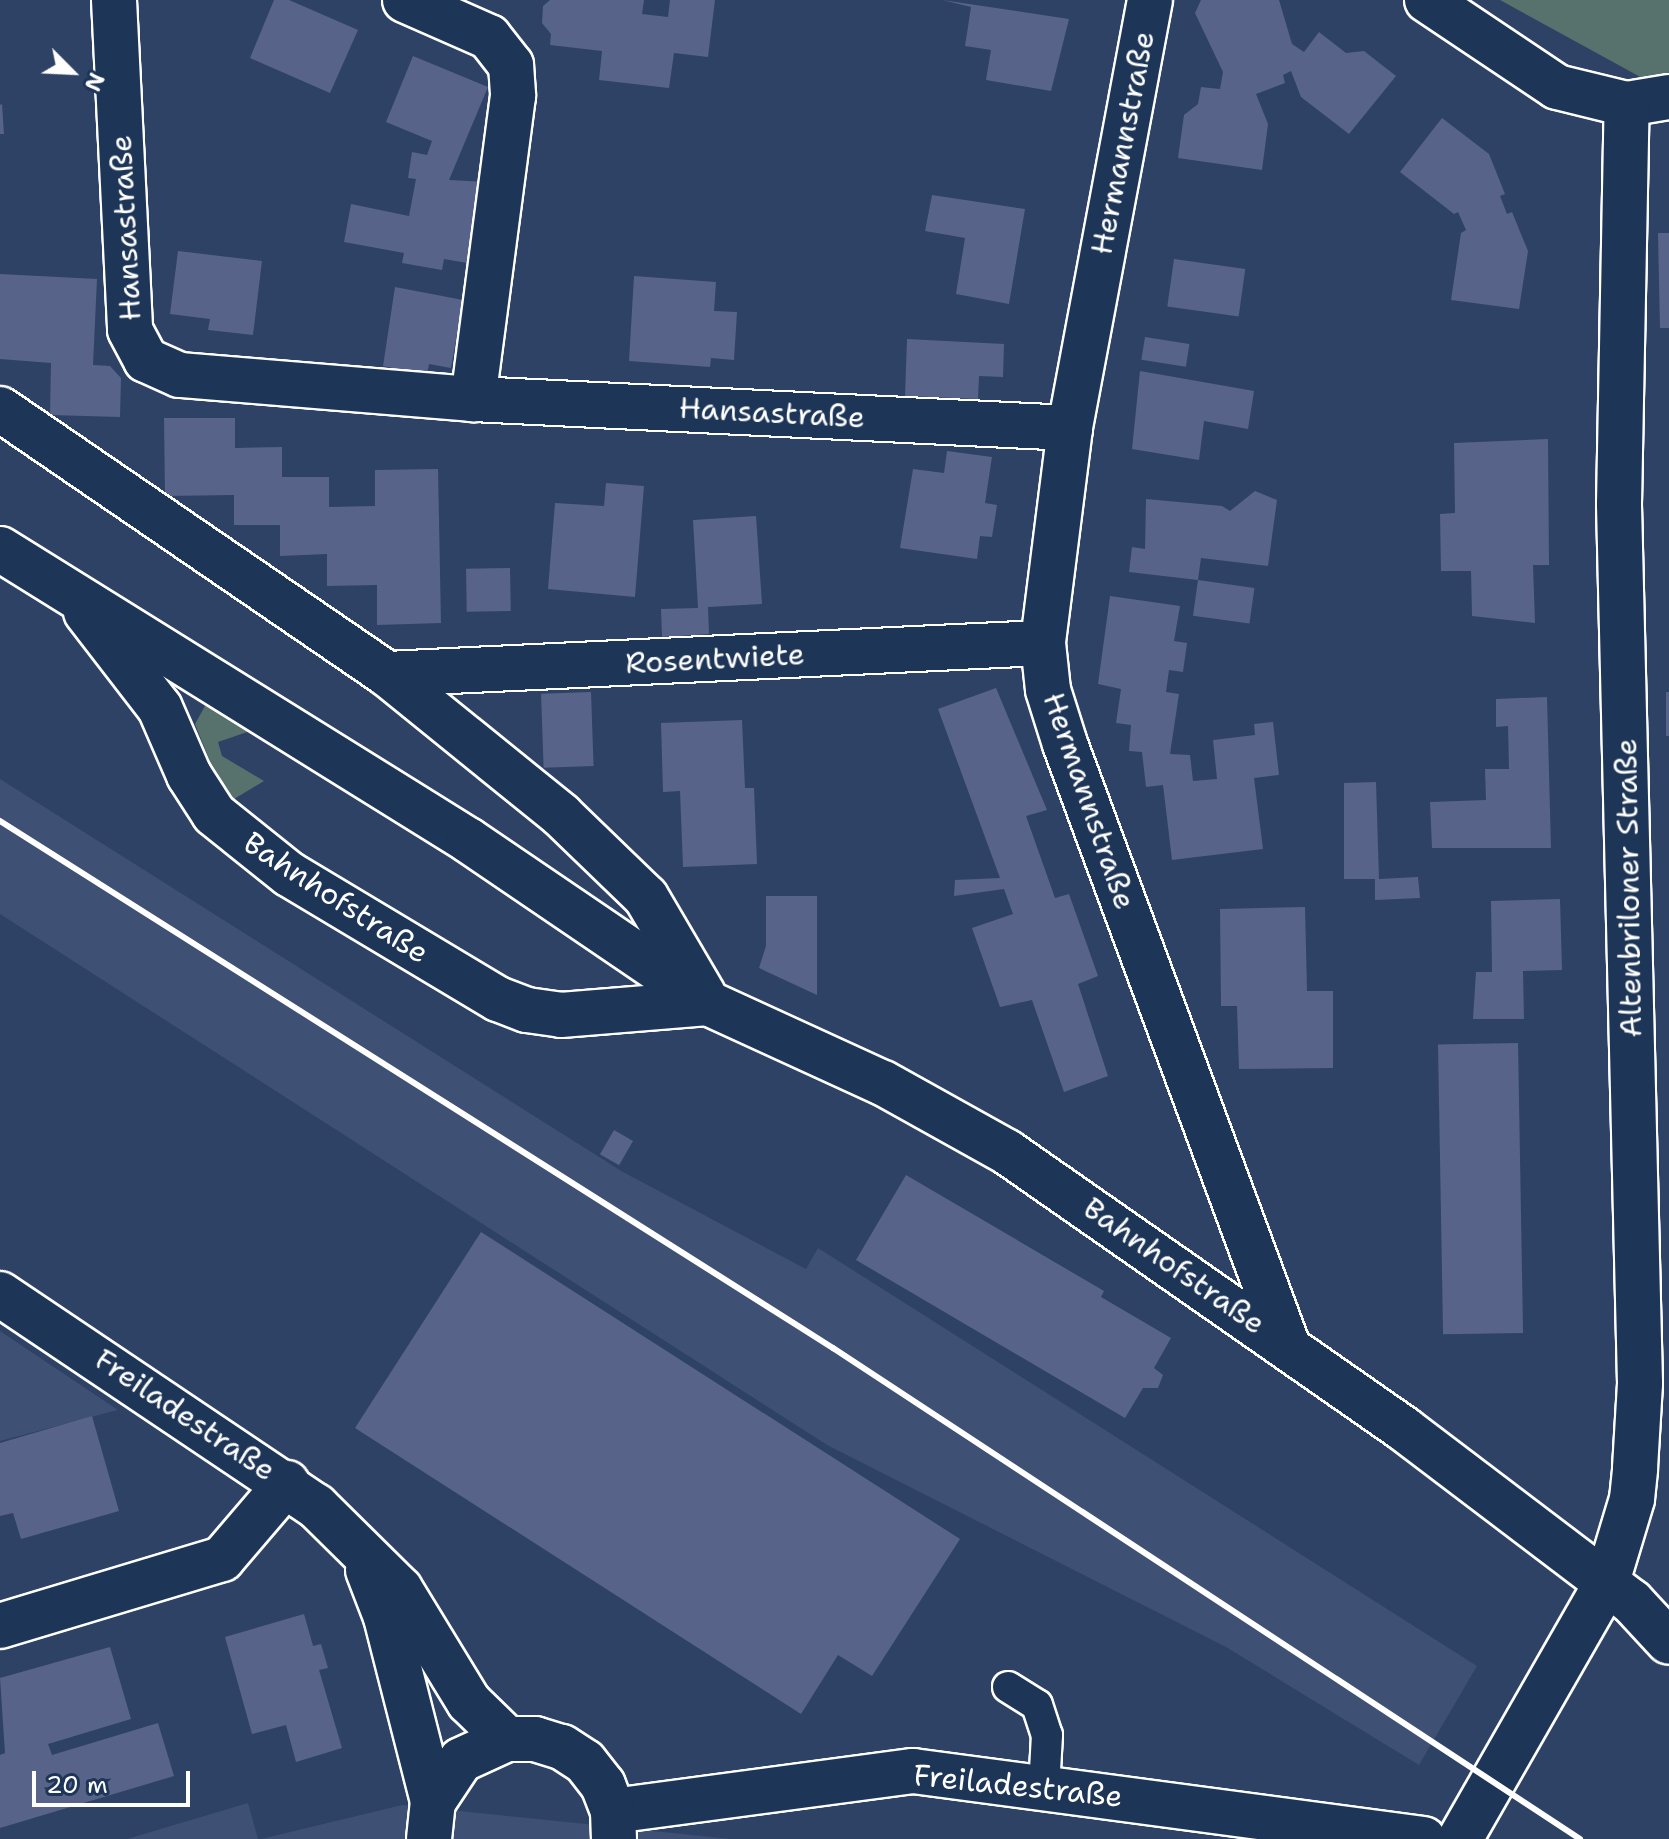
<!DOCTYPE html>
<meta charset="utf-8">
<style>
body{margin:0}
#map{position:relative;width:1669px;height:1839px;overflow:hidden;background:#2e4265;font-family:"Shantell Sans",sans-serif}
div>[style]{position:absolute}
.built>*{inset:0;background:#3e5073}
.green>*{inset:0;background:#57716d}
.building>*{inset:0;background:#576389;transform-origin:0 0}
.roads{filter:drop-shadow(2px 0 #fff) drop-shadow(-2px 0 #fff) drop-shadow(0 2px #fff) drop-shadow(0 -2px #fff)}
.service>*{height:30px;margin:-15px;padding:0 15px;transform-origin:15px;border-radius:15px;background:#1d3557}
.minor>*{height:44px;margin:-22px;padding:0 22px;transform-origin:22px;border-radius:22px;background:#1d3557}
.rail>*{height:6px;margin:-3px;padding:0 3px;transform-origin:3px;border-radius:3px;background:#fff}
span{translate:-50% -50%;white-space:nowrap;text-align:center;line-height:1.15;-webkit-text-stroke:6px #1d3557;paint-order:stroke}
.street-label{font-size:30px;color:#fff}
.north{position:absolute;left:32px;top:32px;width:80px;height:80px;-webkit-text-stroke:6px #1d3557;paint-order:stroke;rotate:114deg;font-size:22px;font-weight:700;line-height:32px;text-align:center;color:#fff}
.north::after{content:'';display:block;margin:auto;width:28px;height:36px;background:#fff;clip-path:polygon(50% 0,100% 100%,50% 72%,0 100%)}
.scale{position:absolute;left:32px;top:1771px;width:158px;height:36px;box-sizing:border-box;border:4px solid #fff;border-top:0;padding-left:10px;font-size:24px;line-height:28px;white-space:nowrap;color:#fff;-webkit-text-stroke:6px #1d3557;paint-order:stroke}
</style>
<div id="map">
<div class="built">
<i style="clip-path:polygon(0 779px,623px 1172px,806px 1269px,818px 1248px,1477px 1666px,1419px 1765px,1226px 1647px,827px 1445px,0 914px)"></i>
<i style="clip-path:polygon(0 1331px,118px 1410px,0 1441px)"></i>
<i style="clip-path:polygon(248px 1803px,258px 1839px,127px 1839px)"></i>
<i style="clip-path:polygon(402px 1805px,731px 1839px,261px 1839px)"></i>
</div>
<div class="green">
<i style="clip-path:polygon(1500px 0,1669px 0,1669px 73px,1644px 79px)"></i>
<i style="clip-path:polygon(205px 706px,217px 706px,256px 729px,218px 742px,222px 756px,264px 781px,234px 799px,218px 781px,195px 724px)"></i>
</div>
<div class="building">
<i style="clip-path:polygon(274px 0,289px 0,358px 30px,330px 93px,250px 58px)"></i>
<i style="clip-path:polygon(550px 0,644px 0,642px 14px,668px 17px,670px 0,715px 0,708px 57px,674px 53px,669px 88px,599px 80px,602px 51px,550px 45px,551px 34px,542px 23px,543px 6px)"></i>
<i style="clip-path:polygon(942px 0,1069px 19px,1051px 91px,986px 80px,991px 50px,965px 46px,971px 7px)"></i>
<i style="clip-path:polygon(1201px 0,1279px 0,1292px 44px,1304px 52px,1319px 32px,1346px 53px,1364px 51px,1396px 76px,1349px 134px,1301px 97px,1291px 71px,1283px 75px,1285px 83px,1256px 94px,1268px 124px,1262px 170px,1178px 158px,1184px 115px,1198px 104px,1201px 87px,1220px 89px,1223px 72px,1195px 13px)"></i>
<i style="clip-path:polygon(413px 56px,488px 87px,449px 180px,486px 182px,473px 264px,444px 259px,442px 270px,402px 263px,404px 253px,344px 242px,351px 204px,409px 216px,416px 179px,408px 178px,412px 152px,427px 155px,432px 141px,386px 122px)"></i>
<i style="clip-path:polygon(2px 104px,4px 134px,0 134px,0 105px)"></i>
<i style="clip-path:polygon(1442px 118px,1489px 154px,1505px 194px,1500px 196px,1507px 214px,1512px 212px,1528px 251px,1519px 309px,1451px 300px,1461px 233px,1466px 230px,1458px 212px,1454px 214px,1400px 172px)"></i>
<i style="clip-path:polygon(932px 195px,1025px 209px,1009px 304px,956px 294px,965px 238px,925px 231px)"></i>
<i style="clip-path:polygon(1658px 233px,1669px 233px,1669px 328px,1660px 328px)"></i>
<i style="clip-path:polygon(178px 251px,262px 261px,253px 335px,208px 330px,210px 319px,170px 314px)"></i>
<i style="left:1174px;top:259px;width:72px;height:48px;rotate:8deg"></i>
<i style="clip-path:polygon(0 274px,97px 279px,93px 365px,110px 366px,121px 378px,120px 417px,50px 415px,51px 363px,0 359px)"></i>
<i style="clip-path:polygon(634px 276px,716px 282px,714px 311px,737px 312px,734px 360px,711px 358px,710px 367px,629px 361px)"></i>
<i style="clip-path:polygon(395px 287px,463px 300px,451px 368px,429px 364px,427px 375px,383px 366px)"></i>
<i style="left:1145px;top:337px;width:45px;height:23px;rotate:9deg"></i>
<i style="clip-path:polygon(907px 339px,1004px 344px,1003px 377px,979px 376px,978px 399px,905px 396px)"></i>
<i style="clip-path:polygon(1140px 371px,1254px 391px,1248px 429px,1204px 421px,1199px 460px,1132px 449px)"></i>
<i style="clip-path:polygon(164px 418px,235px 418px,235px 448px,282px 447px,282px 477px,329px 477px,329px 507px,375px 506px,375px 470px,438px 469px,441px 623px,377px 625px,377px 585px,327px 586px,327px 554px,280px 556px,280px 525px,234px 525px,234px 495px,165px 496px)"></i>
<i style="clip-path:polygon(1548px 439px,1549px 565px,1533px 565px,1535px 623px,1472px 616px,1471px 571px,1441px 571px,1440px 514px,1455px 513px,1454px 443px)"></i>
<i style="clip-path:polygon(947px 451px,992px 457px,985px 503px,997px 505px,992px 537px,980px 536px,977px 559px,900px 548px,913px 469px,944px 473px)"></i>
<i style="clip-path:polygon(606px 483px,644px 486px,635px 597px,548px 589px,555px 503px,604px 506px)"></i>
<i style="clip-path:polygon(1255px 491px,1277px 500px,1268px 566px,1201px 558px,1198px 580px,1129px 572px,1132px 547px,1145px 549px,1146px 499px,1222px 506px,1230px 511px)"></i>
<i style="clip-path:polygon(756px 516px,762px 604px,708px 607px,709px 634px,662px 637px,661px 609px,698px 608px,693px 520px)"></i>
<i style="left:510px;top:568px;width:43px;height:44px;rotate:89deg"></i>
<i style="left:1198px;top:580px;width:57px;height:36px;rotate:8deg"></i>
<i style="clip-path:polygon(1110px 596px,1180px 606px,1174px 641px,1187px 643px,1183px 672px,1169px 670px,1166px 692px,1179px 694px,1170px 754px,1190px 755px,1193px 781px,1217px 779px,1213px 740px,1255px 735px,1254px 724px,1273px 722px,1279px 775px,1254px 778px,1263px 849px,1172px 860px,1163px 785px,1146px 787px,1142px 752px,1129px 751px,1131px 725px,1116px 723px,1121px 689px,1098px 684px)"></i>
<i style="clip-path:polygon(996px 688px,1047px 810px,1026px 816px,1055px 898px,1069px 894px,1098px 976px,1078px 984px,1108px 1076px,1064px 1092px,1032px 1000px,1000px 1007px,972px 928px,1013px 914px,1004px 889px,954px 896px,955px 880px,1000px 878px,938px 709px)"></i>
<i style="left:591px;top:692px;width:74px;height:50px;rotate:88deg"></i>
<i style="left:1666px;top:692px;width:3px;height:44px"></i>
<i style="clip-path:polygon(1547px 697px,1551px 848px,1432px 848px,1430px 802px,1486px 800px,1485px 769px,1509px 769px,1508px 726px,1496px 727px,1496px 699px)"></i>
<i style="clip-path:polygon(742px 720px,745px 788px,754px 788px,757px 864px,683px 867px,680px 791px,663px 792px,661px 723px)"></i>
<i style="clip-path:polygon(1376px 782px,1379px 879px,1418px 877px,1420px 898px,1375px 900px,1375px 879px,1344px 879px,1344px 783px)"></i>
<i style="clip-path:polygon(766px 896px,817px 896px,817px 995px,759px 968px,766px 946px)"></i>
<i style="clip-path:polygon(1560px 899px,1562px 970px,1523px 971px,1524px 1019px,1473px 1019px,1476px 972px,1492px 972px,1491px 901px)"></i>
<i style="clip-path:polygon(1305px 907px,1307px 991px,1333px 991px,1333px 1068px,1239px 1069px,1237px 1006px,1221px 1006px,1220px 909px)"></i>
<i style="left:1518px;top:1043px;width:290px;height:80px;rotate:89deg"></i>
<i style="left:614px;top:1130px;width:22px;height:28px;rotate:30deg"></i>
<i style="clip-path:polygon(906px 1175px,1104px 1291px,1101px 1297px,1171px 1338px,1154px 1368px,1163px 1375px,1158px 1388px,1143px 1388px,1125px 1418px,856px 1260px)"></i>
<i style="clip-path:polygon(481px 1232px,960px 1539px,872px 1676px,838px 1655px,801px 1714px,355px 1428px)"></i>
<i style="clip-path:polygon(92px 1416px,119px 1511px,21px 1539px,13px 1513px,0 1516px,0 1443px)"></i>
<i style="clip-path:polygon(304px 1614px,313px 1646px,321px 1644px,328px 1668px,319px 1670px,342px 1748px,296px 1762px,286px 1725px,252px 1734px,225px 1637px)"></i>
<i style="clip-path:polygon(110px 1647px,131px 1719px,48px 1744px,52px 1755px,158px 1723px,174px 1776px,0 1828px,0 1755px,5px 1753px,0 1678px)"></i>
</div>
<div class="roads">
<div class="service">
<i style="left:1008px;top:1687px;width:34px;rotate:32deg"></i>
<i style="left:1037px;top:1705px;width:32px;rotate:72deg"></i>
<i style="left:1047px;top:1735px;width:53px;rotate:93.2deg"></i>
</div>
<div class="minor">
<i style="left:114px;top:0;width:330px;rotate:87.2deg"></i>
<i style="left:130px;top:330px;width:34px;rotate:62deg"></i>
<i style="left:146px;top:360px;width:37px;rotate:24deg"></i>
<i style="left:180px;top:375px;width:294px;rotate:4.7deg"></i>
<i style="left:405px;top:0;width:92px;rotate:23.8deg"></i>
<i style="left:489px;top:37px;width:36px;rotate:52deg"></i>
<i style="left:511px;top:65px;width:31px;rotate:86deg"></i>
<i style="left:513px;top:96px;width:306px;rotate:97.5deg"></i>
<i style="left:473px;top:399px;width:598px;rotate:2.78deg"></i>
<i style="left:1150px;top:0;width:435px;rotate:100.6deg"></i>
<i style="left:1070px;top:428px;width:217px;rotate:97.2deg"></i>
<i style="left:1043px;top:643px;width:47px;rotate:83.9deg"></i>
<i style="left:1048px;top:690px;width:57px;rotate:72.5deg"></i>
<i style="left:1065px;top:744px;width:640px;rotate:69.7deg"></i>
<i style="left:1427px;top:0;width:156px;rotate:33.8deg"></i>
<i style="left:1557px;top:87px;width:72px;rotate:13.7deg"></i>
<i style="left:1627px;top:104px;width:43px;rotate:-9.5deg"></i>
<i style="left:0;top:409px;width:469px;rotate:34.4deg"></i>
<i style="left:387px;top:674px;width:224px;rotate:39deg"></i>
<i style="left:561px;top:815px;width:118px;rotate:44deg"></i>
<i style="left:646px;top:897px;width:113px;rotate:59.6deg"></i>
<i style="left:0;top:549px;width:551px;rotate:31.87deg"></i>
<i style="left:468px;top:840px;width:290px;rotate:34.2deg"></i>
<i style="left:708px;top:1003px;width:192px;rotate:24.6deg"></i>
<i style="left:883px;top:1083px;width:142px;rotate:29.1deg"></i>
<i style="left:1007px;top:1152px;width:484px;rotate:34.9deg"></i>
<i style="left:1404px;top:1429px;width:286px;rotate:37.2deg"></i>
<i style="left:1632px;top:1602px;width:54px;rotate:47.2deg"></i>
<i style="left:86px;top:612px;width:121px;rotate:52.4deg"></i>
<i style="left:160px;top:708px;width:73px;rotate:66.6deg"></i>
<i style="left:189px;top:775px;width:46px;rotate:57.3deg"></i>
<i style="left:214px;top:814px;width:96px;rotate:38.7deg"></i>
<i style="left:289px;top:874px;width:244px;rotate:30.9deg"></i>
<i style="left:498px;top:999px;width:31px;rotate:21deg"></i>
<i style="left:527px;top:1010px;width:34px;rotate:8deg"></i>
<i style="left:561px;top:1015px;width:147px;rotate:-4.7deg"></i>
<i style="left:387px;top:674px;width:657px;rotate:-2.71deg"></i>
<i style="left:0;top:1294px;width:381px;rotate:33.9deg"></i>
<i style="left:316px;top:1506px;width:118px;rotate:44.7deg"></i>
<i style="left:400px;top:1589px;width:132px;rotate:58.6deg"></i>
<i style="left:469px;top:1702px;width:53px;rotate:44.2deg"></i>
<i style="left:368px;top:1570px;width:50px;rotate:69deg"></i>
<i style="left:386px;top:1617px;width:191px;rotate:75.7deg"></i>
<i style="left:0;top:1626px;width:232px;rotate:-16.8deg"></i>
<i style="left:222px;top:1559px;width:100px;rotate:-49.5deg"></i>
<i style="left:613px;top:1811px;width:303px;rotate:-7.6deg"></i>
<i style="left:913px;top:1771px;width:515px;rotate:7.59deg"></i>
<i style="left:429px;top:1839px;width:37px;rotate:-84deg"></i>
<i style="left:433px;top:1802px;width:50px;rotate:-56.3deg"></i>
<i style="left:461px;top:1760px;width:51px;rotate:-24.5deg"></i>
<i style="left:507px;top:1739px;width:28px"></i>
<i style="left:535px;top:1739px;width:28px;rotate:17deg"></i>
<i style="left:562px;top:1747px;width:27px;rotate:33deg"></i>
<i style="left:585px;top:1762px;width:29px;rotate:52deg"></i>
<i style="left:603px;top:1785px;width:28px;rotate:69deg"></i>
<i style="left:613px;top:1811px;width:28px;rotate:88deg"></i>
<i style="left:1460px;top:1839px;width:296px;rotate:-60.2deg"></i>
<i style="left:1607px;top:1582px;width:87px;rotate:-73.2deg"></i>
<i style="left:1632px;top:1499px;width:31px;rotate:-84deg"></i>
<i style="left:1635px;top:1468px;width:85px;rotate:-86.6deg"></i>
<i style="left:1640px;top:1383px;width:879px;rotate:-91.37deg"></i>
<i style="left:1619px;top:504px;width:400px;rotate:-88.9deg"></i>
</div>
</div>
<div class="rail">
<i style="left:0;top:821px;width:986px;rotate:32.32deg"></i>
<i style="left:833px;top:1348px;width:894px;rotate:33.32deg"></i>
</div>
<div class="street-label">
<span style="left:1123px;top:143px;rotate:-79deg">Hermannstraße</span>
<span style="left:126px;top:228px;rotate:-93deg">Hansastraße</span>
<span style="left:772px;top:413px;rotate:3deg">Hansastraße</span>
<span style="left:715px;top:659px;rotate:-3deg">Rosentwiete</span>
<span style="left:1089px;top:801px;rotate:71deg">Hermannstraße</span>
<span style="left:1629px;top:888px;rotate:-91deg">Altenbriloner Straße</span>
<span style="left:336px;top:898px;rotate:33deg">Bahnhofstraße</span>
<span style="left:1174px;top:1266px;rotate:35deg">Bahnhofstraße</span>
<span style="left:185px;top:1415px;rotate:34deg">Freiladestraße</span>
<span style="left:1018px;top:1786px;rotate:6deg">Freiladestraße</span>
</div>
<div class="north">N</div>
<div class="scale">20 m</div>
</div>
